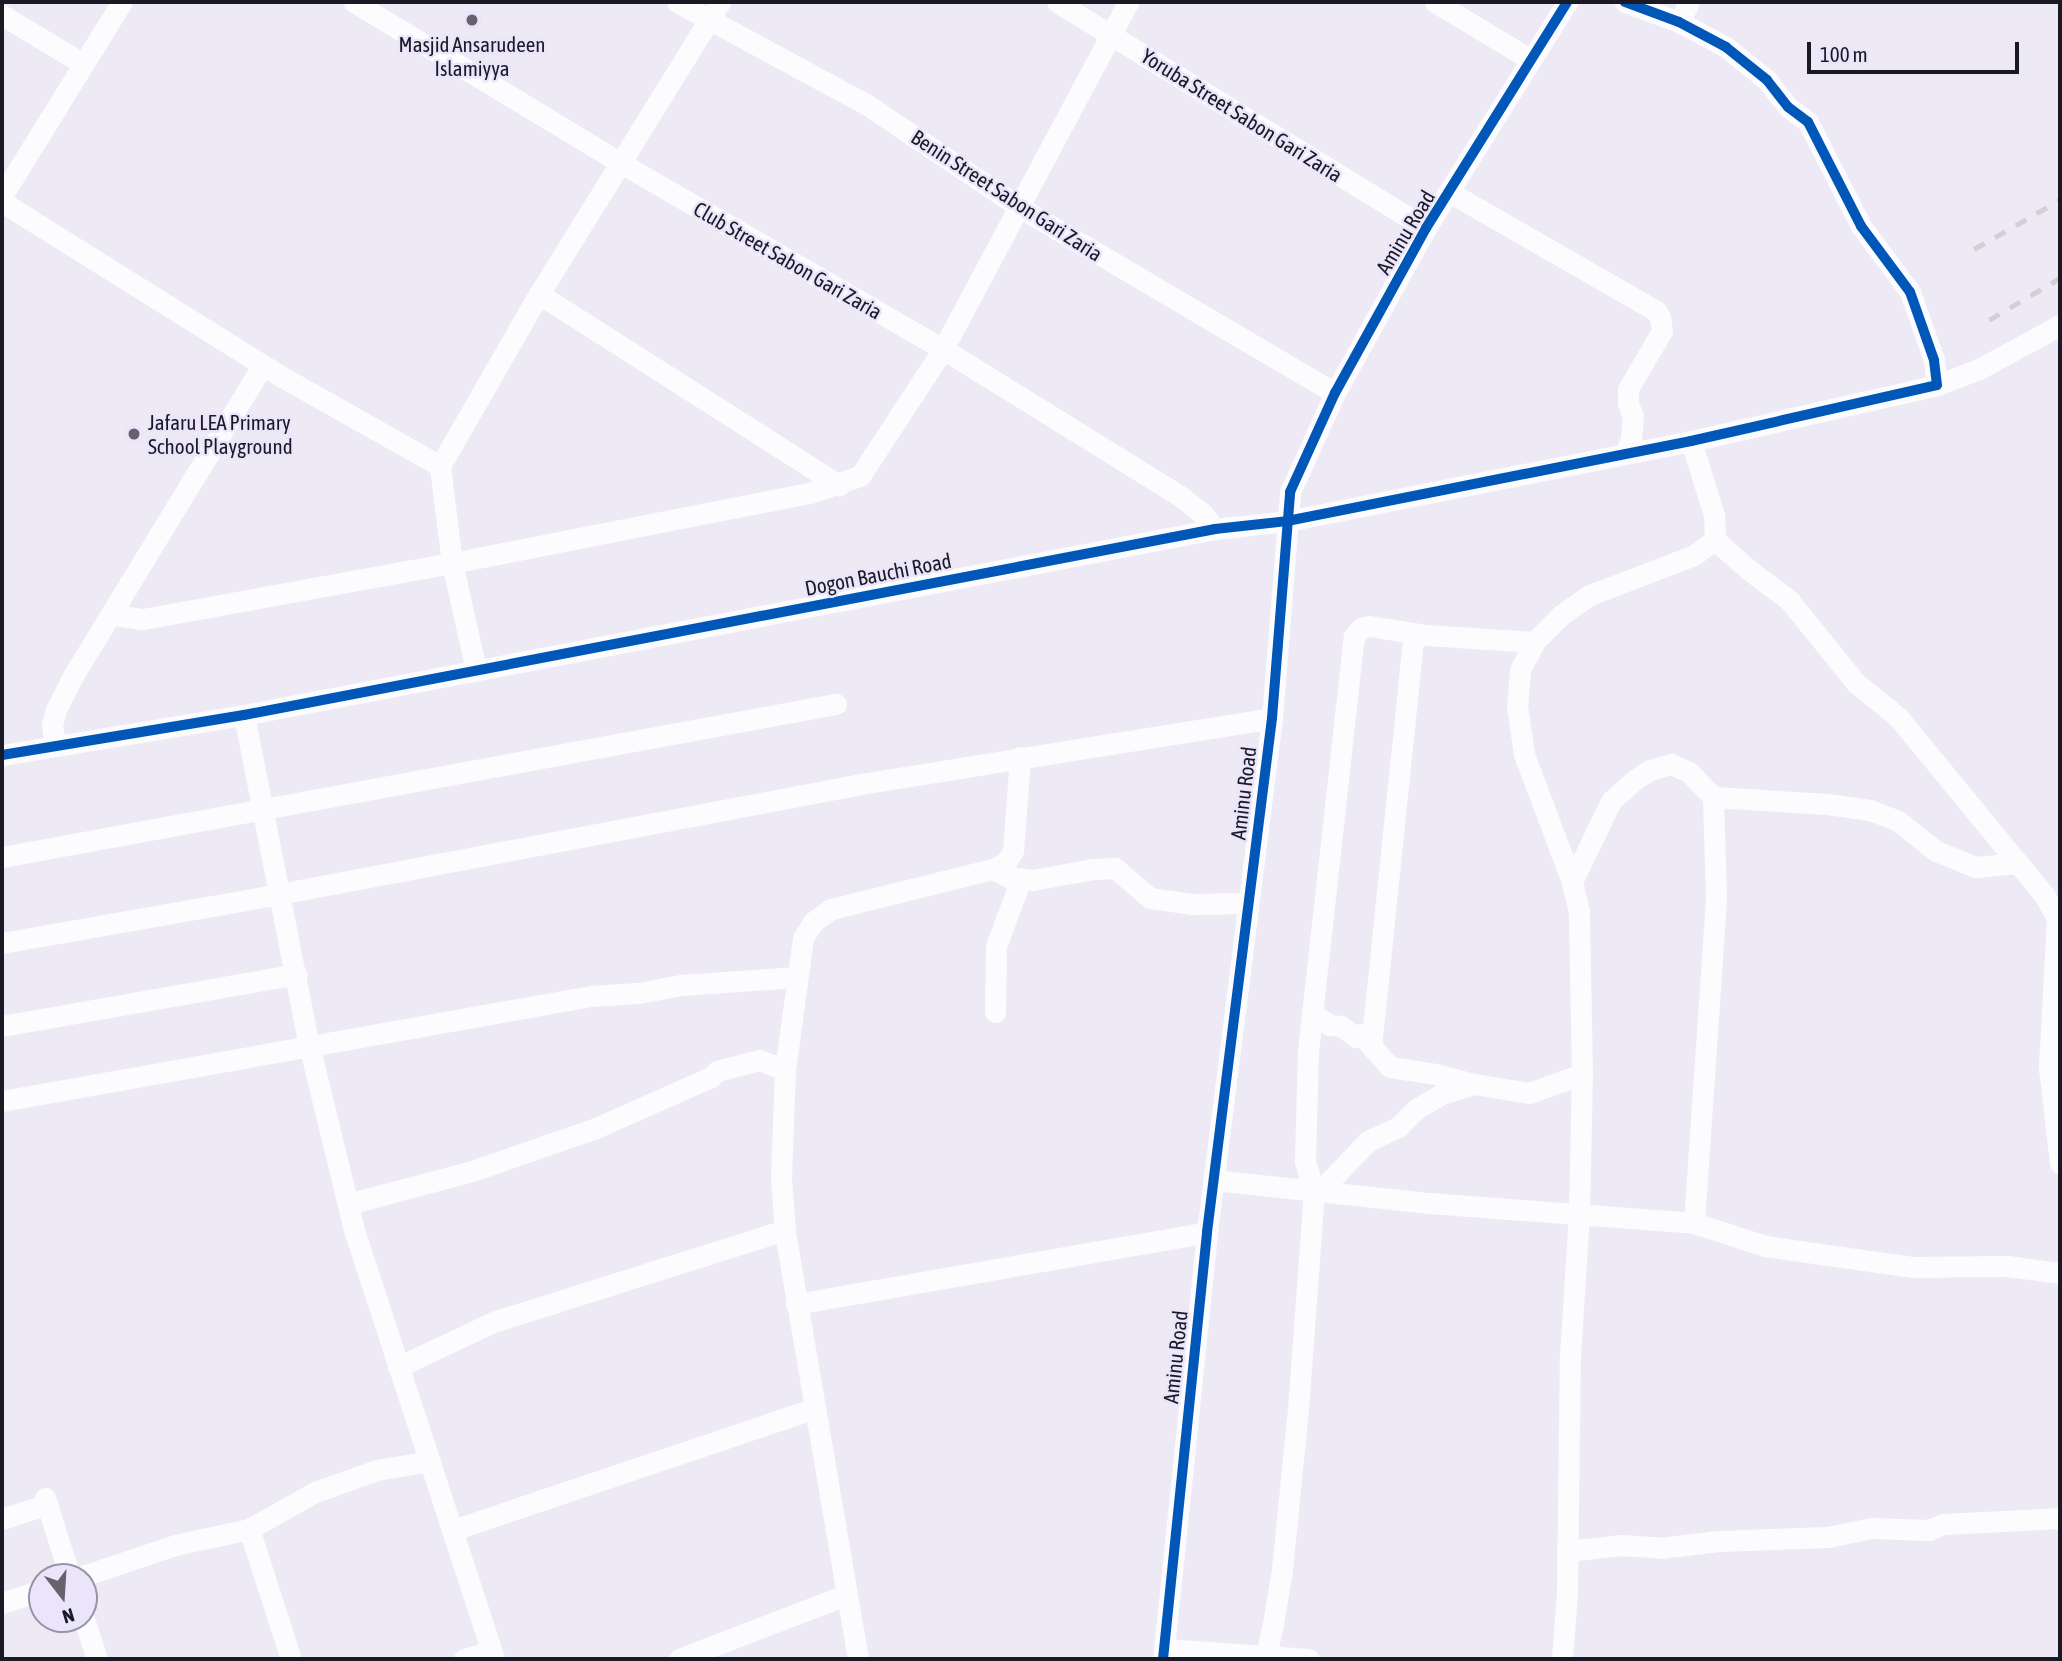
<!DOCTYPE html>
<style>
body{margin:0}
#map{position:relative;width:2062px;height:1661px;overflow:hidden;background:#edeaf5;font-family:"Asap Condensed",sans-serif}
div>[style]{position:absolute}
.minor>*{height:21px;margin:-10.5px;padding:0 10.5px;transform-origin:10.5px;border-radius:10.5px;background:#fcfcfe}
.rail>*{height:4.5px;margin-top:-2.25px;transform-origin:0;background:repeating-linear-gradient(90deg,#d2d0d5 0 12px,transparent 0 24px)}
.cycleway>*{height:10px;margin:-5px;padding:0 5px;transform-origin:5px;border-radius:5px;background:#0057b8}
.dots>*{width:19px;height:19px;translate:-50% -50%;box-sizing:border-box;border:4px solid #eae5fa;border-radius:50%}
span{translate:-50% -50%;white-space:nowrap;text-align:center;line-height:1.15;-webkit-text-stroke:5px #eae5fa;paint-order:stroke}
.poi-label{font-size:21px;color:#1c1926}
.left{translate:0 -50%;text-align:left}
.street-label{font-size:21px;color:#1c1926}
.frame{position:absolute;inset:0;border:4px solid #1c1926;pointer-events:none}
.north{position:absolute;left:28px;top:1563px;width:70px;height:70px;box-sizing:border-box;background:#eae5fa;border:2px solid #9893a5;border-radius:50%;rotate:163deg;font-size:19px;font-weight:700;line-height:28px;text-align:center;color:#1c1926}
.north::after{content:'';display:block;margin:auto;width:24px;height:32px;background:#65626e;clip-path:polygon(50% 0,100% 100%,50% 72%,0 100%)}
.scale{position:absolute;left:1807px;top:42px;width:212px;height:32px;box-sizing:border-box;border:4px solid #1c1926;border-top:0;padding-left:9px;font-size:21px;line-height:24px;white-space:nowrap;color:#1c1926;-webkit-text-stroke:5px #eae5fa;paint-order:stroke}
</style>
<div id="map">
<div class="minor">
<i style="left:354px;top:2px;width:310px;rotate:31.1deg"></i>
<i style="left:619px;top:162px;width:374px;rotate:30deg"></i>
<i style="left:943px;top:349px;width:279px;rotate:31.8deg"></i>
<i style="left:1180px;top:496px;width:29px;rotate:38deg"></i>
<i style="left:1203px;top:514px;width:19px;rotate:51deg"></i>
<i style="left:677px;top:2px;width:215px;rotate:28.4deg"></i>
<i style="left:866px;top:104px;width:184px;rotate:33.9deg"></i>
<i style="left:1019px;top:207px;width:367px;rotate:30.5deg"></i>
<i style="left:1057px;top:2px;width:433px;rotate:31.5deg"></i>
<i style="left:1435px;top:2px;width:112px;rotate:31.1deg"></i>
<i style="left:2px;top:15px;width:93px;rotate:31deg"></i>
<i style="left:1679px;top:22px;width:22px;rotate:-63deg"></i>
<i style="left:1451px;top:193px;width:237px;rotate:29.9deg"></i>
<i style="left:1656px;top:311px;width:7px;rotate:56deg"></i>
<i style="left:1660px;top:317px;width:14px;rotate:82deg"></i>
<i style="left:1662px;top:331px;width:67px;rotate:120.4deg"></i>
<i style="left:1628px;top:389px;width:14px;rotate:90deg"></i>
<i style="left:1628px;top:403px;width:14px;rotate:69deg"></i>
<i style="left:1633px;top:416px;width:23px;rotate:95deg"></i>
<i style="left:1631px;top:439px;width:14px;rotate:111deg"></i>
<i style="left:2px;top:196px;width:228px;rotate:-58.3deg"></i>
<i style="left:2px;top:202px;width:324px;rotate:32deg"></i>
<i style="left:277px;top:374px;width:187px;rotate:29.4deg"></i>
<i style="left:539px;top:294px;width:356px;rotate:32.5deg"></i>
<i style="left:1937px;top:385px;width:45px;rotate:-20.9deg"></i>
<i style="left:1979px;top:369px;width:92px;rotate:-28.5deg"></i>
<i style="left:1715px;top:540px;width:45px;rotate:41.4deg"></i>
<i style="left:1749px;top:570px;width:50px;rotate:36.9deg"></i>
<i style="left:1789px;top:600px;width:107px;rotate:51.1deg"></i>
<i style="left:1856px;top:683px;width:54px;rotate:39deg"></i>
<i style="left:1898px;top:717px;width:189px;rotate:50.6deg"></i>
<i style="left:114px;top:610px;width:9px;rotate:41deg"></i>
<i style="left:121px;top:616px;width:22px;rotate:8deg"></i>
<i style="left:143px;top:619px;width:314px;rotate:-10.3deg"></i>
<i style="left:452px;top:563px;width:365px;rotate:-11.1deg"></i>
<i style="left:810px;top:493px;width:53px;rotate:-18.8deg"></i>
<i style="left:860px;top:476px;width:152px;rotate:-56.8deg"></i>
<i style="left:943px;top:349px;width:393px;rotate:-61.9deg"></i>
<i style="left:476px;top:670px;width:110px;rotate:-102.6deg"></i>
<i style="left:452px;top:563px;width:98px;rotate:-97.1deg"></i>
<i style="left:440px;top:466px;width:198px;rotate:-60.1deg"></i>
<i style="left:539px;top:294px;width:344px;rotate:-58.2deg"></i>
<i style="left:244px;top:715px;width:336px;rotate:78.9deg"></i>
<i style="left:309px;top:1045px;width:194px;rotate:76.3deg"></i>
<i style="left:355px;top:1233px;width:448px;rotate:71.9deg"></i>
<i style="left:55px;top:746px;width:21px;rotate:-98deg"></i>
<i style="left:52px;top:725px;width:13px;rotate:-77deg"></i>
<i style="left:55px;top:712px;width:40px;rotate:-63.4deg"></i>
<i style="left:73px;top:676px;width:364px;rotate:-58.6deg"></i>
<i style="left:2px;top:755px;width:245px;rotate:-9.4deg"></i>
<i style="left:244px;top:715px;width:989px;rotate:-10.84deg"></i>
<i style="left:1215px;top:529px;width:72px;rotate:-6.3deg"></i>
<i style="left:1287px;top:521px;width:412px;rotate:-11.2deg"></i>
<i style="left:1691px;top:441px;width:252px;rotate:-12.8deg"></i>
<i style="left:1937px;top:385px;width:25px;rotate:-97deg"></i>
<i style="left:1934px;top:360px;width:72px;rotate:-109.4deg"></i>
<i style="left:1910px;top:292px;width:82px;rotate:-126.6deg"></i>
<i style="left:1861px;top:226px;width:117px;rotate:-117deg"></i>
<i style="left:1808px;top:122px;width:25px;rotate:-143deg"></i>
<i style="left:1788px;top:107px;width:34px;rotate:-128deg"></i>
<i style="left:1767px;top:80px;width:53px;rotate:-141.2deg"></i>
<i style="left:1726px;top:47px;width:53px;rotate:-152deg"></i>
<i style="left:1679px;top:22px;width:58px;rotate:-159.7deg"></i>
<i style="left:1713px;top:797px;width:114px;rotate:3.5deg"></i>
<i style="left:1827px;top:804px;width:43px;rotate:7.9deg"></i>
<i style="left:1870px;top:810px;width:30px;rotate:21deg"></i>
<i style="left:1898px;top:821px;width:48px;rotate:38.3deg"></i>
<i style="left:1936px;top:851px;width:43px;rotate:21.8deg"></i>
<i style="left:1976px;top:867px;width:42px;rotate:-5.4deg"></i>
<i style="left:2018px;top:863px;width:43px;rotate:50.7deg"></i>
<i style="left:2045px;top:896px;width:26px;rotate:62deg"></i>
<i style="left:2057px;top:919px;width:149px;rotate:93.1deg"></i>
<i style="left:2049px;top:1068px;width:96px;rotate:83.4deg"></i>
<i style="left:2px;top:857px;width:848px;rotate:-10.4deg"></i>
<i style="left:993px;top:869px;width:18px;rotate:27deg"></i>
<i style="left:1009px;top:877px;width:23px;rotate:7deg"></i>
<i style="left:1032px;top:880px;width:63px;rotate:-10.1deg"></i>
<i style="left:1094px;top:869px;width:21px;rotate:-3deg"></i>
<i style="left:1115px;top:868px;width:46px;rotate:40.6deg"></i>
<i style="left:1150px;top:898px;width:42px;rotate:8.1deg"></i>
<i style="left:1192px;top:904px;width:56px;rotate:-1deg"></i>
<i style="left:1572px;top:882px;width:90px;rotate:-64.3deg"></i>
<i style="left:1611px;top:801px;width:30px;rotate:-42deg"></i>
<i style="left:1633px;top:781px;width:20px;rotate:-33deg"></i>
<i style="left:1650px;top:770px;width:22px;rotate:-16deg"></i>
<i style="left:1671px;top:764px;width:20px;rotate:24deg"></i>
<i style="left:1689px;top:772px;width:35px;rotate:46deg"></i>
<i style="left:1713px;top:797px;width:103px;rotate:88.3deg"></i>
<i style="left:1716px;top:900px;width:324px;rotate:93.9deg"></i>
<i style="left:2px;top:943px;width:281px;rotate:-10deg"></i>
<i style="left:279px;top:894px;width:592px;rotate:-10.7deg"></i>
<i style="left:861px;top:784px;width:416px;rotate:-9.1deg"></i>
<i style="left:995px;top:1012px;width:66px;rotate:-89.1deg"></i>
<i style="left:996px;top:946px;width:72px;rotate:-69.5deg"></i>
<i style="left:1313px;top:1014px;width:20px;rotate:33deg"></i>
<i style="left:1330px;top:1025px;width:11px;rotate:5deg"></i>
<i style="left:1341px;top:1026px;width:19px;rotate:36deg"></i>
<i style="left:1356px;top:1037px;width:6px;rotate:-31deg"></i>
<i style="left:1361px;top:1034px;width:44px;rotate:48.7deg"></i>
<i style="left:1390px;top:1067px;width:47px;rotate:8.7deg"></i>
<i style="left:1436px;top:1074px;width:39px;rotate:15deg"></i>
<i style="left:2px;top:1026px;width:299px;rotate:-10deg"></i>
<i style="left:1371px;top:1047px;width:416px;rotate:-84.1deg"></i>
<i style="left:2px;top:1101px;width:598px;rotate:-10.11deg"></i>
<i style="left:591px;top:996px;width:47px;rotate:-3.7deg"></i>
<i style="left:638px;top:993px;width:45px;rotate:-10.3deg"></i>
<i style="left:682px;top:985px;width:115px;rotate:-4deg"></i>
<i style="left:1213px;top:1180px;width:218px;rotate:6.1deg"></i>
<i style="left:1430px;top:1203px;width:265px;rotate:4.3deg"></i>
<i style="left:1694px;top:1223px;width:75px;rotate:17.9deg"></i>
<i style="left:1765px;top:1246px;width:148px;rotate:8.1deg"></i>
<i style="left:1912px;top:1267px;width:95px;rotate:-0.6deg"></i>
<i style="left:2007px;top:1266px;width:53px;rotate:7.5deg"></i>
<i style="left:1320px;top:1191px;width:69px;rotate:-46.2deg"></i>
<i style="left:1368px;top:1141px;width:33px;rotate:-25deg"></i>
<i style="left:1398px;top:1127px;width:25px;rotate:-45deg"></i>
<i style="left:1416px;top:1109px;width:30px;rotate:-30deg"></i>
<i style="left:1442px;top:1094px;width:34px;rotate:-17deg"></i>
<i style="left:1474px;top:1084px;width:56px;rotate:9.3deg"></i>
<i style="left:1529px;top:1093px;width:56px;rotate:-19.7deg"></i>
<i style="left:348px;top:1204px;width:128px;rotate:-14.9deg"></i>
<i style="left:472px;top:1171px;width:131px;rotate:-19.1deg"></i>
<i style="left:596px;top:1128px;width:126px;rotate:-23.9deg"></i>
<i style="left:711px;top:1077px;width:8px;rotate:-45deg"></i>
<i style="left:717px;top:1071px;width:43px;rotate:-14.7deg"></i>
<i style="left:759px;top:1060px;width:28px;rotate:21deg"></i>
<i style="left:796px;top:1304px;width:417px;rotate:-9.9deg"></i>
<i style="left:398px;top:1367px;width:105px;rotate:-25.3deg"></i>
<i style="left:493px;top:1322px;width:306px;rotate:-17.5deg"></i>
<i style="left:45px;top:1498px;width:83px;rotate:72.4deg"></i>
<i style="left:2px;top:1519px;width:48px;rotate:-18.1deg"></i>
<i style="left:249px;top:1529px;width:137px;rotate:72.1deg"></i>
<i style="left:453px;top:1530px;width:380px;rotate:-18.6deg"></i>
<i style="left:1567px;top:1551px;width:55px;rotate:-6.2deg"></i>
<i style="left:1622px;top:1545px;width:39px;rotate:4deg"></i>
<i style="left:1661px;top:1548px;width:58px;rotate:-6.9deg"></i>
<i style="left:1719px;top:1541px;width:108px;rotate:-2.1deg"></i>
<i style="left:1827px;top:1537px;width:46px;rotate:-11.3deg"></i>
<i style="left:1872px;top:1528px;width:57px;rotate:2deg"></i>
<i style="left:1929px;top:1530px;width:15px;rotate:-23deg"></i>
<i style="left:1943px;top:1524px;width:117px;rotate:-2.9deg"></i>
<i style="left:80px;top:1577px;width:100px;rotate:-18.6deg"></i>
<i style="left:175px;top:1545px;width:76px;rotate:-12.2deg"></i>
<i style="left:249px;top:1529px;width:76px;rotate:-29.3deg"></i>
<i style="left:315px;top:1492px;width:66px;rotate:-19.5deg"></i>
<i style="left:377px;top:1470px;width:54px;rotate:-9.6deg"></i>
<i style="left:2px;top:1603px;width:42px;rotate:-18deg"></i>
<i style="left:84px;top:1619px;width:42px;rotate:72deg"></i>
<i style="left:1164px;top:1649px;width:145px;rotate:3.9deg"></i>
<i style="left:464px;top:1659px;width:28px;rotate:-17deg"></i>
<i style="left:679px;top:1659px;width:179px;rotate:-21deg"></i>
<i style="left:858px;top:1659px;width:435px;rotate:-99.7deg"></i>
<i style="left:785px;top:1230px;width:52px;rotate:-94.4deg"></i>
<i style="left:781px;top:1178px;width:108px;rotate:-87.9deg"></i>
<i style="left:785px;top:1070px;width:133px;rotate:-82.2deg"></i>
<i style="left:803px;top:938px;width:19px;rotate:-58deg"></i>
<i style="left:813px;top:922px;width:22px;rotate:-36deg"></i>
<i style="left:831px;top:909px;width:167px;rotate:-13.9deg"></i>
<i style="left:993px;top:869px;width:15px;rotate:-28deg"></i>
<i style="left:1006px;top:862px;width:13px;rotate:-58deg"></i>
<i style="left:1013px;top:851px;width:94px;rotate:-85.7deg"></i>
<i style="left:1163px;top:1659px;width:429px;rotate:-84.1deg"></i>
<i style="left:1207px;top:1232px;width:518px;rotate:-82.79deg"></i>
<i style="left:1272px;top:718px;width:227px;rotate:-85.4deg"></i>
<i style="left:1290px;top:492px;width:109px;rotate:-65.6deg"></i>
<i style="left:1335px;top:393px;width:188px;rotate:-61.1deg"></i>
<i style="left:1426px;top:228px;width:266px;rotate:-58deg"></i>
<i style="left:1261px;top:1659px;width:6px;rotate:-31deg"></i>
<i style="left:1266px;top:1656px;width:33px;rotate:-78deg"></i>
<i style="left:1273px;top:1624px;width:55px;rotate:-80.5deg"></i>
<i style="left:1282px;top:1570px;width:162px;rotate:-84.3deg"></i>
<i style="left:1298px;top:1409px;width:219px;rotate:-85.8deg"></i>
<i style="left:1314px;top:1191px;width:30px;rotate:-107deg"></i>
<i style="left:1305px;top:1162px;width:111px;rotate:-88.5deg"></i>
<i style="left:1308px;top:1051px;width:417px;rotate:-83.7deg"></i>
<i style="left:1354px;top:637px;width:11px;rotate:-52deg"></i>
<i style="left:1361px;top:628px;width:8px;rotate:-14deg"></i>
<i style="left:1369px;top:626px;width:58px;rotate:9deg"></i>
<i style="left:1426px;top:635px;width:108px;rotate:3.7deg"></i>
<i style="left:1562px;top:1659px;width:67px;rotate:-85.7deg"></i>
<i style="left:1567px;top:1592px;width:236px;rotate:-89.3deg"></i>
<i style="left:1570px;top:1356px;width:142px;rotate:-86.4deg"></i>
<i style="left:1579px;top:1214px;width:140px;rotate:-88.8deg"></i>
<i style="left:1582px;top:1074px;width:163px;rotate:-91.1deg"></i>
<i style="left:1579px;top:911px;width:30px;rotate:-104deg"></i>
<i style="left:1572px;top:882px;width:137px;rotate:-110.6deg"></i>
<i style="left:1524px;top:754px;width:49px;rotate:-98.3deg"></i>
<i style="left:1517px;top:706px;width:36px;rotate:-85deg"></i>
<i style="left:1520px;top:670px;width:31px;rotate:-63deg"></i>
<i style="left:1534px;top:642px;width:38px;rotate:-45deg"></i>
<i style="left:1561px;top:615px;width:35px;rotate:-35deg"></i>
<i style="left:1590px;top:595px;width:111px;rotate:-21deg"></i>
<i style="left:1694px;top:555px;width:26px;rotate:-36deg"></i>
<i style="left:1715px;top:540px;width:25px;rotate:-92deg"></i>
<i style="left:1714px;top:515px;width:77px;rotate:-107.3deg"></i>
</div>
<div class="rail">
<i style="left:1974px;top:249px;width:99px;rotate:-29.7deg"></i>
<i style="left:1989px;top:320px;width:82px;rotate:-30.6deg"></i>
</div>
<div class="cycleway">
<i style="left:2px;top:755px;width:245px;rotate:-9.4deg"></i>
<i style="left:244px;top:715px;width:989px;rotate:-10.84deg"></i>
<i style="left:1215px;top:529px;width:72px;rotate:-6.3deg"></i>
<i style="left:1287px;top:521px;width:412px;rotate:-11.2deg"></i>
<i style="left:1691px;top:441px;width:252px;rotate:-12.8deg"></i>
<i style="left:1937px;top:385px;width:25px;rotate:-97deg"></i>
<i style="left:1934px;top:360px;width:72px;rotate:-109.4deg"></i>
<i style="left:1910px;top:292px;width:82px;rotate:-126.6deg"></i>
<i style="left:1861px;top:226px;width:117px;rotate:-117deg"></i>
<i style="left:1808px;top:122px;width:25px;rotate:-143deg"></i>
<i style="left:1788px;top:107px;width:34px;rotate:-128deg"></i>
<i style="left:1767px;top:80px;width:53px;rotate:-141.2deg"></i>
<i style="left:1726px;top:47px;width:53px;rotate:-152deg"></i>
<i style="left:1679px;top:22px;width:58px;rotate:-159.7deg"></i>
<i style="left:1163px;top:1659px;width:429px;rotate:-84.1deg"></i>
<i style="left:1207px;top:1232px;width:518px;rotate:-82.79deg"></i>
<i style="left:1272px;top:718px;width:227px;rotate:-85.4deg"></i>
<i style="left:1290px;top:492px;width:109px;rotate:-65.6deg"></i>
<i style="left:1335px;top:393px;width:188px;rotate:-61.1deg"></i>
<i style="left:1426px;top:228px;width:266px;rotate:-58deg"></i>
</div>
<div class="dots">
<i style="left:472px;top:20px;background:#65626e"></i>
<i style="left:134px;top:434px;background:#65626e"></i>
</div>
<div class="poi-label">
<span style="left:472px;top:56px">Masjid Ansarudeen<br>Islamiyya</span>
<span class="left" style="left:148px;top:434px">Jafaru LEA Primary<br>School Playground</span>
</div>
<div class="street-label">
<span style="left:1242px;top:115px;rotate:32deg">Yoruba Street Sabon Gari Zaria</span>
<span style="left:1007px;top:195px;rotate:33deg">Benin Street Sabon Gari Zaria</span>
<span style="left:1405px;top:232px;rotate:-59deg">Aminu Road</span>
<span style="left:788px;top:260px;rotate:30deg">Club Street Sabon Gari Zaria</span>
<span style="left:878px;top:574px;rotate:-11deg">Dogon Bauchi Road</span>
<span style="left:1243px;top:793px;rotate:-83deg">Aminu Road</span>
<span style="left:1175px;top:1357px;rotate:-84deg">Aminu Road</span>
</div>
<div class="frame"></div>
<div class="north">N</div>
<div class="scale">100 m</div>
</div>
